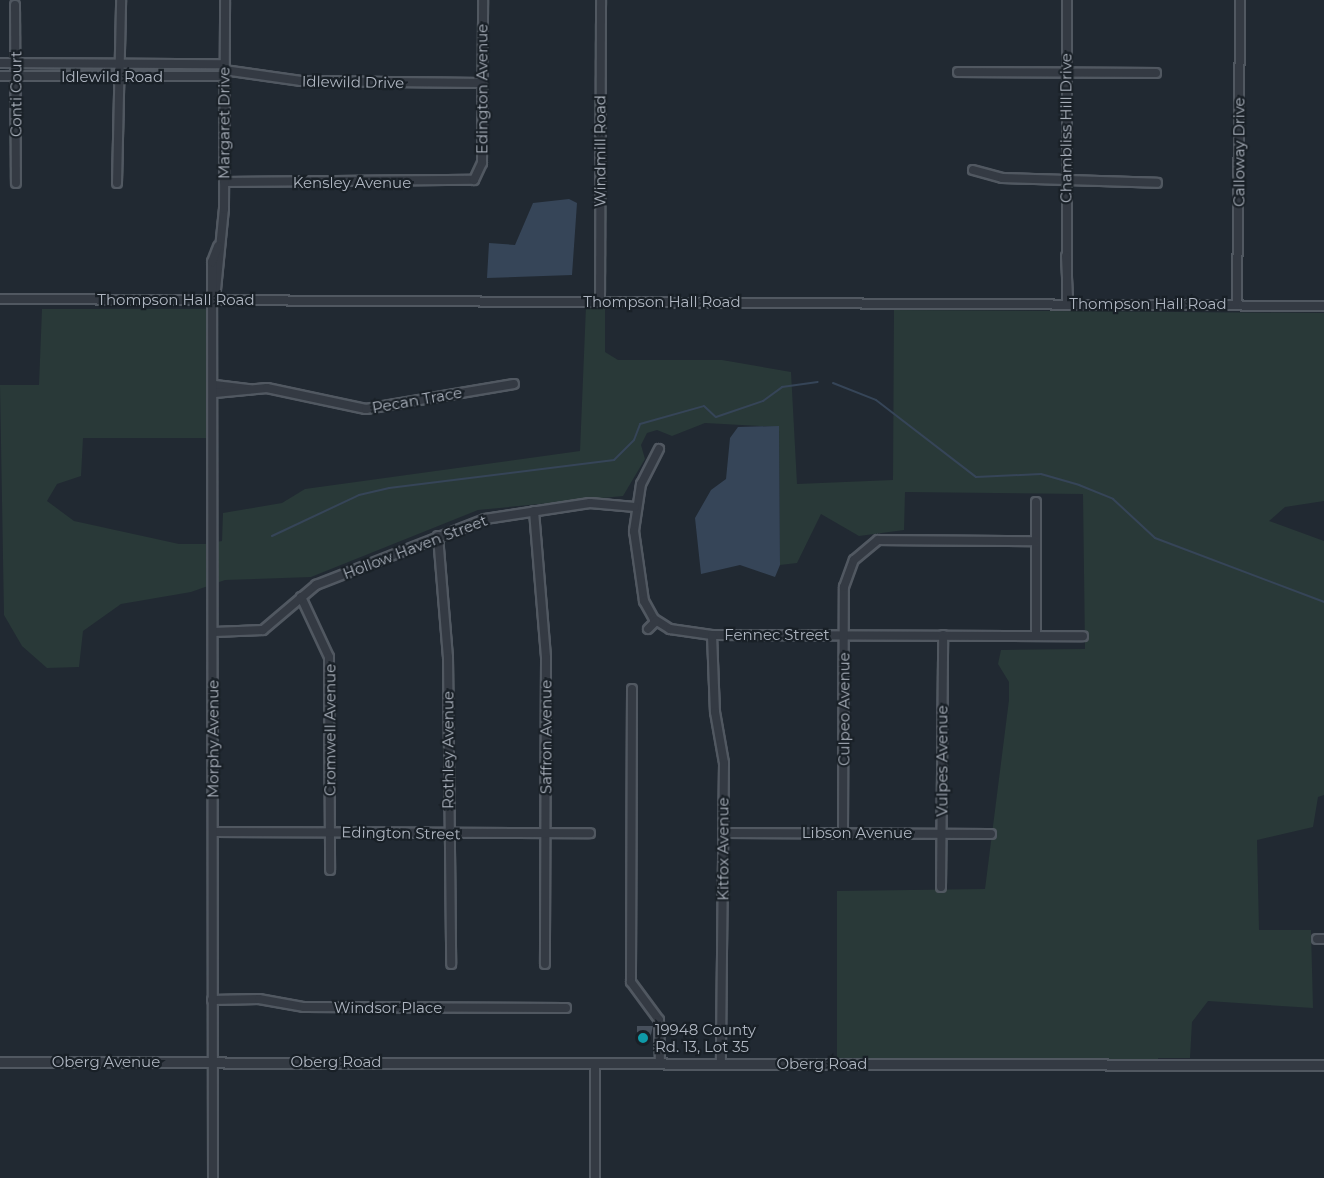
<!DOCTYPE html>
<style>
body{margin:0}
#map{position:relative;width:1324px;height:1178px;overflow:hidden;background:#212932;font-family:Montserrat,sans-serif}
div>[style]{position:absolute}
.green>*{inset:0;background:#293938}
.water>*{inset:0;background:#364558}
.stream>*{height:2px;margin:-1px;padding:0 1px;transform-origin:1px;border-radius:1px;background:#364558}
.building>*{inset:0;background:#47505c}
.roads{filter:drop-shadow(2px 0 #515861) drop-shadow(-2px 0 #515861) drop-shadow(0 2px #515861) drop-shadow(0 -2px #515861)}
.minor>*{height:8px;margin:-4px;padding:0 4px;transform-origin:4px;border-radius:4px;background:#343a43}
.tertiary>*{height:9px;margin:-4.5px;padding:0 4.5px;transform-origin:4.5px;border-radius:4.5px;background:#343a43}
.dots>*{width:16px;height:16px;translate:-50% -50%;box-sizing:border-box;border:3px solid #192027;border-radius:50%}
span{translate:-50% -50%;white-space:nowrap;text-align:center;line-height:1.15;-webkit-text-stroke:4.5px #192027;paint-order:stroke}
.street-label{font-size:15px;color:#aeb5c0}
.poi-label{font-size:15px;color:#aeb5c0}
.left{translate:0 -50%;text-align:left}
</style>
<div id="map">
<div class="green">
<i style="clip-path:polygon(586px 306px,605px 307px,605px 352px,618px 360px,722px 360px,791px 372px,797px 484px,893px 480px,894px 310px,1324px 313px,1324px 501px,1285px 507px,1269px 521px,1324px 541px,1324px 795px,1318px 797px,1313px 827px,1257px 840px,1259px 930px,1311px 930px,1313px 1008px,1208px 1001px,1192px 1022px,1190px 1058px,1158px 1058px,1158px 1069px,837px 1068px,837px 891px,985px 889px,1009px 700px,1009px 682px,998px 664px,1001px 650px,1085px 649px,1083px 494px,905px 492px,904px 530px,859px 536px,821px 514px,797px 563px,780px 565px,779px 427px,705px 423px,672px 436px,657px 430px,647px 433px,641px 445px,645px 459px,623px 496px,478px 510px,311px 577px,225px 580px,191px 592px,121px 604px,83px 631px,79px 667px,47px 668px,22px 646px,4px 615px,0 385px,39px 385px,42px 309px,208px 309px,209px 438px,83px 438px,81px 476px,57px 484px,47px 501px,74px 521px,179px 544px,205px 544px,222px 541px,223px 513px,282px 503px,305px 489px,580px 451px)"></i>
</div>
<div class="water">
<i style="clip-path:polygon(569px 199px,577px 203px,572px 275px,487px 278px,489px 243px,515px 245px,533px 203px)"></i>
<i style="clip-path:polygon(779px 426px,780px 565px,775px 577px,740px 565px,701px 574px,695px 518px,711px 490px,726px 479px,730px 438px,738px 427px)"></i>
</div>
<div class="stream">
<i style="left:833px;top:383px;width:46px;rotate:21.6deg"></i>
<i style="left:876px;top:400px;width:126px;rotate:37.6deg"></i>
<i style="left:976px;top:477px;width:65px;rotate:-2.6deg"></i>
<i style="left:1041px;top:474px;width:40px;rotate:16deg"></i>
<i style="left:1079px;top:485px;width:37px;rotate:22deg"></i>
<i style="left:1113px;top:499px;width:57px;rotate:42.9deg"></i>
<i style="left:1155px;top:538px;width:181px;rotate:20.7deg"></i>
<i style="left:272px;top:536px;width:96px;rotate:-25.2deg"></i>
<i style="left:359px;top:495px;width:31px;rotate:-13deg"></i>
<i style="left:389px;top:488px;width:227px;rotate:-7.1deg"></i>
<i style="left:614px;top:460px;width:28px;rotate:-45deg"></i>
<i style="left:634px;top:440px;width:17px;rotate:-69deg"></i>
<i style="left:640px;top:424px;width:66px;rotate:-15.7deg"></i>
<i style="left:704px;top:406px;width:16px;rotate:43deg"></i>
<i style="left:716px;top:417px;width:50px;rotate:-18.8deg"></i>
<i style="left:763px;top:401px;width:24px;rotate:-36deg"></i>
<i style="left:782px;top:387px;width:36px;rotate:-8deg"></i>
</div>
<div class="building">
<i style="clip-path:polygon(637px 1026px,653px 1026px,649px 1043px,637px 1043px)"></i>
</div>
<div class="roads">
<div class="minor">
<i style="left:1067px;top:0;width:304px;rotate:90deg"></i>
<i style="left:15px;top:5px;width:178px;rotate:89.7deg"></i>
<i style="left:0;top:63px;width:223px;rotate:0.3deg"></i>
<i style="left:224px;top:70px;width:78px;rotate:8.1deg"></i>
<i style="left:301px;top:81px;width:181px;rotate:0.6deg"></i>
<i style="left:958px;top:72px;width:198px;rotate:0.3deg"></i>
<i style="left:0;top:76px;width:224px"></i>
<i style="left:973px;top:170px;width:30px;rotate:15deg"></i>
<i style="left:1002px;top:178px;width:155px;rotate:1.8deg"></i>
<i style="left:224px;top:182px;width:250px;rotate:-0.5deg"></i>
<i style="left:474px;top:180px;width:19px;rotate:-65deg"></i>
<i style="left:482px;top:163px;width:163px;rotate:-89.6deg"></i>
<i style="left:117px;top:183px;width:183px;rotate:-88.7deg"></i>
<i style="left:1066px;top:256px;width:43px;rotate:87.3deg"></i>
<i style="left:0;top:299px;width:1324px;rotate:0.3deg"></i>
<i style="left:215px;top:300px;width:91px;rotate:-84.4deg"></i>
<i style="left:224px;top:209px;width:209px;rotate:-89.7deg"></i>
<i style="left:600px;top:302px;width:302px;rotate:-89.8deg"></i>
<i style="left:1237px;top:304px;width:304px;rotate:-89.4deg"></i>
<i style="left:215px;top:385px;width:35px;rotate:7deg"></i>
<i style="left:215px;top:393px;width:52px;rotate:-5.5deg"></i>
<i style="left:267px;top:388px;width:101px;rotate:12deg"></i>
<i style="left:366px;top:409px;width:150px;rotate:-9.6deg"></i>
<i style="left:659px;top:449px;width:39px;rotate:117deg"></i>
<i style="left:641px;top:484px;width:48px;rotate:98.5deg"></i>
<i style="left:634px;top:531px;width:71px;rotate:81.9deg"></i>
<i style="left:644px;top:601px;width:21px;rotate:61deg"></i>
<i style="left:654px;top:619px;width:19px;rotate:32deg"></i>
<i style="left:670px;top:629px;width:42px;rotate:8.1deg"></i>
<i style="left:712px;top:635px;width:371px;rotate:0.2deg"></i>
<i style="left:534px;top:511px;width:147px;rotate:85.3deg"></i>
<i style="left:546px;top:658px;width:306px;rotate:90.2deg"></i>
<i style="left:438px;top:536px;width:121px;rotate:85.3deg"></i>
<i style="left:448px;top:657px;width:307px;rotate:89.4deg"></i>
<i style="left:301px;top:597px;width:66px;rotate:65deg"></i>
<i style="left:329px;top:657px;width:213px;rotate:89.7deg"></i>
<i style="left:648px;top:629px;width:11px;rotate:-45deg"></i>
<i style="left:214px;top:632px;width:49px;rotate:-2.3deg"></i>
<i style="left:263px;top:630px;width:70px;rotate:-40.3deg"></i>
<i style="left:316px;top:585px;width:181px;rotate:-21.3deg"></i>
<i style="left:485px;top:519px;width:106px;rotate:-8.7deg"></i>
<i style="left:590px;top:503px;width:45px;rotate:5.1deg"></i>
<i style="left:712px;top:635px;width:77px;rotate:87.8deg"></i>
<i style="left:715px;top:712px;width:52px;rotate:80deg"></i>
<i style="left:724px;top:763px;width:301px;rotate:90.6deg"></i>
<i style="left:1036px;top:636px;width:134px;rotate:-90deg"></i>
<i style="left:632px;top:689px;width:293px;rotate:90.2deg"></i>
<i style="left:631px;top:982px;width:47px;rotate:53.6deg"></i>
<i style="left:659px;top:1020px;width:44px;rotate:88.7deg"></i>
<i style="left:213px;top:832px;width:377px;rotate:0.2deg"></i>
<i style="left:724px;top:833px;width:267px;rotate:0.2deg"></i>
<i style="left:843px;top:833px;width:246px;rotate:-89.8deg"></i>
<i style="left:844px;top:587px;width:29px;rotate:-70deg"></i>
<i style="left:854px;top:560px;width:31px;rotate:-40deg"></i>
<i style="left:878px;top:540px;width:158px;rotate:0.4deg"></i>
<i style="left:941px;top:887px;width:252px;rotate:-89.5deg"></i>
<i style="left:1317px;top:939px;width:7px"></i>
<i style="left:212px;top:1000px;width:47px;rotate:-1.2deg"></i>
<i style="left:259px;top:999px;width:46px;rotate:10.1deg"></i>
<i style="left:304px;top:1007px;width:262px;rotate:0.2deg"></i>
<i style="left:595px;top:1063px;width:115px;rotate:90deg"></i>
<i style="left:213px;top:1178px;width:916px;rotate:-90.06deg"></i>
<i style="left:212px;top:262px;width:17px;rotate:-69deg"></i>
</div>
<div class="tertiary">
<i style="left:0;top:1062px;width:1324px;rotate:0.13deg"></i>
</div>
</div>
<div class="dots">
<i style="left:643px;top:1038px;background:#0f9aa8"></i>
</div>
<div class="street-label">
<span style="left:112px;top:77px">Idlewild Road</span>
<span style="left:353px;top:82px;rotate:1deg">Idlewild Drive</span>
<span style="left:482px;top:89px;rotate:-90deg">Edington Avenue</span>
<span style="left:16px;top:94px;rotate:-90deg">Conti Court</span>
<span style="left:224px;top:123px;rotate:-90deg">Margaret Drive</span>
<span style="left:1066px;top:128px;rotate:-90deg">Chambliss Hill Drive</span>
<span style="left:600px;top:151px;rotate:-90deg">Windmill Road</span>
<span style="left:1239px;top:152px;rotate:-90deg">Calloway Drive</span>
<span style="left:352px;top:183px">Kensley Avenue</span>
<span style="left:176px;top:300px">Thompson Hall Road</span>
<span style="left:662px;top:302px">Thompson Hall Road</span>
<span style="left:1148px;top:304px">Thompson Hall Road</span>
<span style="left:417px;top:400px;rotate:-10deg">Pecan Trace</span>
<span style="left:415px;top:547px;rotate:-21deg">Hollow Haven Street</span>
<span style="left:777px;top:635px">Fennec Street</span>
<span style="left:844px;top:709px;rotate:-90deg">Culpeo Avenue</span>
<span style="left:330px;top:730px;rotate:-90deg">Cromwell Avenue</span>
<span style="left:546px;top:737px;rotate:-90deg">Saffron Avenue</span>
<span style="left:213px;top:739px;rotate:-90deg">Morphy Avenue</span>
<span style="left:448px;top:750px;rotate:-90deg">Rothley Avenue</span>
<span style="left:942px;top:761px;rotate:-90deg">Vulpes Avenue</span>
<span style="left:401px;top:833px;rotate:1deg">Edington Street</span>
<span style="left:857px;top:833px">Libson Avenue</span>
<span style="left:723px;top:849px;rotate:-90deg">Kitfox Avenue</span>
<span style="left:388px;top:1008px">Windsor Place</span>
<span style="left:106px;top:1062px">Oberg Avenue</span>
<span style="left:336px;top:1062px">Oberg Road</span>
<span style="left:822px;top:1064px">Oberg Road</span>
</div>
<div class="poi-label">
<span class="left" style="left:655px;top:1038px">19948 County<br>Rd. 13, Lot 35</span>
</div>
</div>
